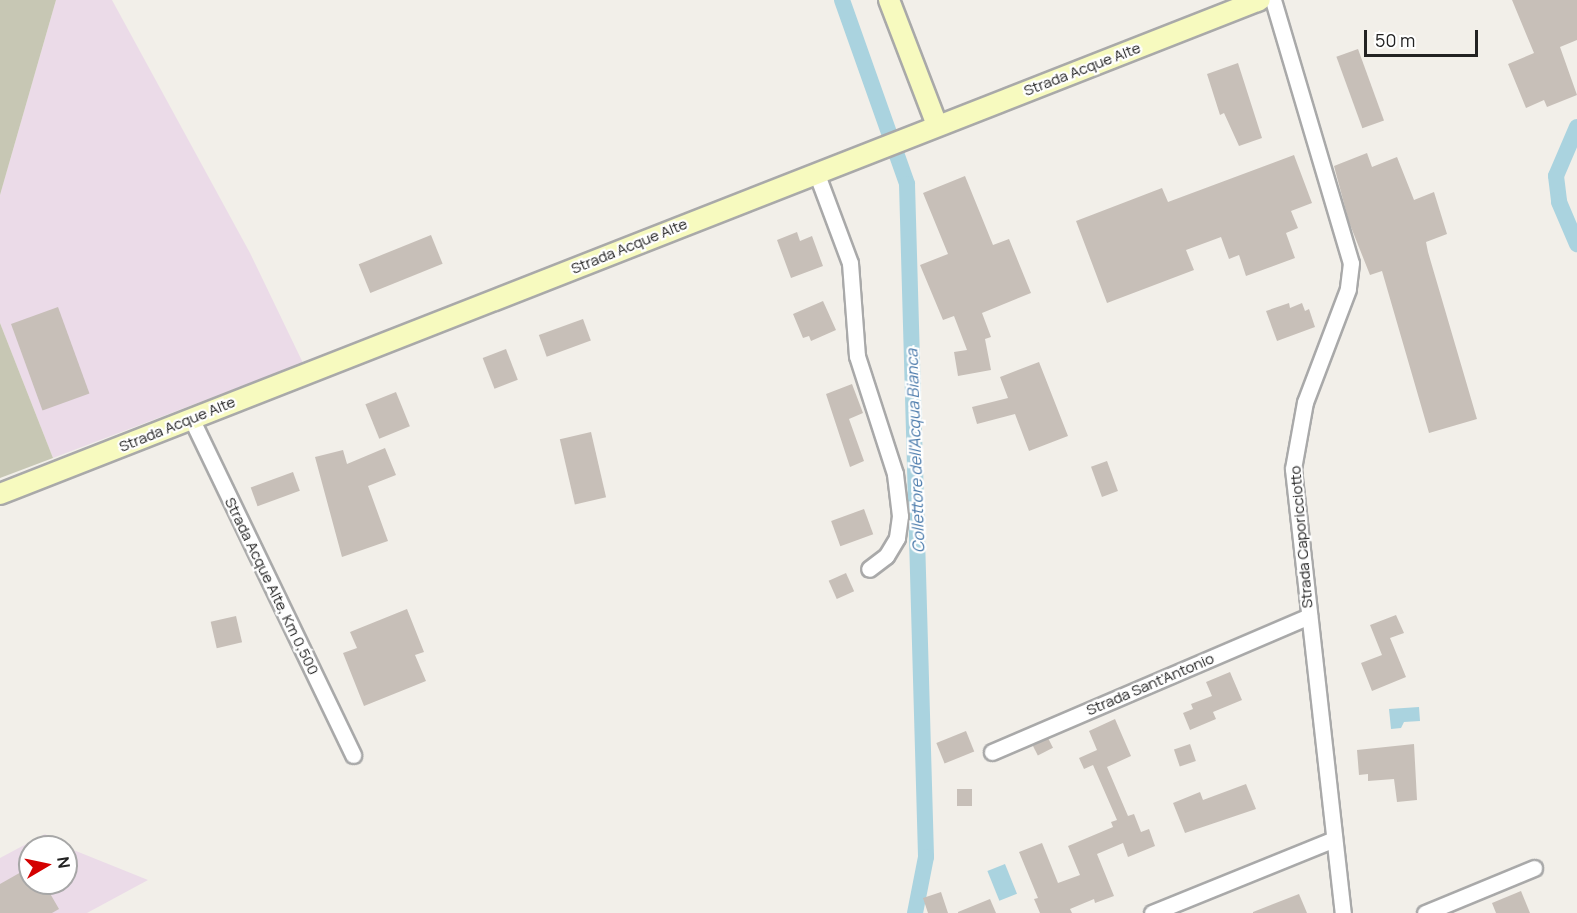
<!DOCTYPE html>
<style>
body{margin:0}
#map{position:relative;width:1577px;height:913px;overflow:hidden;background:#f2efe9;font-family:Manrope,sans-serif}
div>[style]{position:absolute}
.industrial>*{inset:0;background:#ebdbe8}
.construction>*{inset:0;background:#c7c7b4}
.water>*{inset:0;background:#aad3df;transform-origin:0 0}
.canal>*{height:16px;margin:-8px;padding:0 8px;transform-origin:8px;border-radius:8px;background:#aad3df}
.building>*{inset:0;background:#c7bfb8;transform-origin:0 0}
.roads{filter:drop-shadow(2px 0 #a9a9a9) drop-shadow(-2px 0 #a9a9a9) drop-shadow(0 2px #a9a9a9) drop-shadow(0 -2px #a9a9a9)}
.street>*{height:15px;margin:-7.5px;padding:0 7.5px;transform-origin:7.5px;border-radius:7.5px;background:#fff}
.secondary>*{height:20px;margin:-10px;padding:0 10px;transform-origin:10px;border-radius:10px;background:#f7fabf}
span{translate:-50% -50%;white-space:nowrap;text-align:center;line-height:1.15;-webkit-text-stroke:4.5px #fff;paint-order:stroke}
.street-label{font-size:15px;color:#222}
.water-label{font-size:16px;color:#4a7aab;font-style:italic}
.north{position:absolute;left:18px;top:835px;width:60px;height:60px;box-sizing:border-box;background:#fff;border:2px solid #a7a7a7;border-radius:50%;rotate:81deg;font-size:16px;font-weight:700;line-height:24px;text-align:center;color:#222}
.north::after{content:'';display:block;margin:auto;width:21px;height:27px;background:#d40000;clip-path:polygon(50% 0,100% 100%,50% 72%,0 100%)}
.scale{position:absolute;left:1364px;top:30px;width:114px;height:27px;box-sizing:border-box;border:3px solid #222;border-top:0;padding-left:8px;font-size:18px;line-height:21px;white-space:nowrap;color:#222;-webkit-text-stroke:4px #fff;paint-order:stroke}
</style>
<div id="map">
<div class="industrial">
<i style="clip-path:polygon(56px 0,112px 0,250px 253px,303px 363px,53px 458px,0 323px,0 195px)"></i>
<i style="clip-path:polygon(evenodd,45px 834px,66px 847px,148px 880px,87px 913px,0 913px,0 858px,45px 834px,30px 847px,66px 847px,66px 883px,30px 883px,30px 847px)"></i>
</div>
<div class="construction">
<i style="clip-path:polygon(0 0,56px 0,0 195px)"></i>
<i style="clip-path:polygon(0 323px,53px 458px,0 478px)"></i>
</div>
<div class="water">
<i style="clip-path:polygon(1419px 707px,1420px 721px,1404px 722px,1401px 728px,1391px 729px,1389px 709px)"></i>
<i style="left:1005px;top:864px;width:32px;height:19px;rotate:68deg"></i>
</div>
<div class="canal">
<i style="left:842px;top:0;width:195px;rotate:70.5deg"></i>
<i style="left:907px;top:184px;width:673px;rotate:88.38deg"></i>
<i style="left:926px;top:857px;width:57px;rotate:101.1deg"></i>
<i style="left:1577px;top:127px;width:53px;rotate:113.2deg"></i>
<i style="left:1556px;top:176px;width:26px;rotate:83deg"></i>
<i style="left:1559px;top:202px;width:46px;rotate:66.8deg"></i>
</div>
<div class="building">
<i style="clip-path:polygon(1512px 0,1577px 0,1577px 40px,1560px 47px,1577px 95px,1547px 107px,1544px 100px,1526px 108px,1508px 64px,1534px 53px)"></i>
<i style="left:1358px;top:49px;width:76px;height:23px;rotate:70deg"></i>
<i style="clip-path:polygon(1238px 63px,1262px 138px,1239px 146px,1224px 113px,1220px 115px,1207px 74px)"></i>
<i style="clip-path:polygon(1367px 153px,1372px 167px,1397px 157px,1414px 200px,1434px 192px,1447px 234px,1426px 242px,1428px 252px,1477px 419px,1429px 433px,1382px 271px,1370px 275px,1349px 222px,1334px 166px)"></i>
<i style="clip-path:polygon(1294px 155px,1312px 203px,1291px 211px,1298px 228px,1286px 233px,1295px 258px,1246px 276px,1239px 255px,1229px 259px,1221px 237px,1186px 250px,1194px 270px,1107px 303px,1076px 221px,1162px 188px,1168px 202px)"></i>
<i style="clip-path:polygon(965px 176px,993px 245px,1009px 239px,1031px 293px,982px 313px,991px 337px,985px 339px,991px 370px,958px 376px,954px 352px,967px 350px,954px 316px,943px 320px,920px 265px,948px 254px,923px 193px)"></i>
<i style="clip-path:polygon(797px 232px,800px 241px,812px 236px,823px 266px,791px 278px,777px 240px)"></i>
<i style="left:431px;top:235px;width:31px;height:78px;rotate:68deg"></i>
<i style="clip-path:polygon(823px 301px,836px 330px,811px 341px,809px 336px,803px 338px,793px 314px)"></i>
<i style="clip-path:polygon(1289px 303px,1290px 308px,1302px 303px,1305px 311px,1309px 309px,1315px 327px,1277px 341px,1266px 311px)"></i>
<i style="left:58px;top:307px;width:92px;height:50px;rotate:70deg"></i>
<i style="left:583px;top:319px;width:23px;height:47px;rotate:70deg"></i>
<i style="left:506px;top:349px;width:33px;height:25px;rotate:69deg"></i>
<i style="clip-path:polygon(1039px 362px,1068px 436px,1029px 451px,1015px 414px,977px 424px,972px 407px,1008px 398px,1000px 377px)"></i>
<i style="clip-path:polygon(852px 384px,863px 413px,849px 419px,864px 461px,850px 467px,826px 394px)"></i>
<i style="left:396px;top:392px;width:37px;height:33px;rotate:68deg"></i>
<i style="left:591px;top:432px;width:67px;height:32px;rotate:77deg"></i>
<i style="clip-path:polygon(385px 448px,396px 475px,368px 486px,388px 541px,342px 557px,315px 457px,343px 450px,347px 464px)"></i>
<i style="left:1107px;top:461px;width:32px;height:17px;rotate:70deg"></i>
<i style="left:293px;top:472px;width:20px;height:45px;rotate:70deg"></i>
<i style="left:864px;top:509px;width:27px;height:35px;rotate:70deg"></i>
<i style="left:846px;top:573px;width:20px;height:19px;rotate:66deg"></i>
<i style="clip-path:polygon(407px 609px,424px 652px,415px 655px,426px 681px,364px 706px,343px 653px,357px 648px,350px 632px)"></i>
<i style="clip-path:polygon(1396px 615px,1404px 633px,1390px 638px,1406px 677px,1372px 691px,1361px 663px,1382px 655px,1370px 625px)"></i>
<i style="left:236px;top:616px;width:27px;height:26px;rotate:77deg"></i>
<i style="clip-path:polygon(1230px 672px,1242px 700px,1213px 712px,1216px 719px,1190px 730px,1183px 713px,1193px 709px,1191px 704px,1212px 696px,1206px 682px)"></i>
<i style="clip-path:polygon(1115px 719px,1131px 756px,1107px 767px,1128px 816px,1134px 814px,1141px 832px,1149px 829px,1155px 846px,1128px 857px,1123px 843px,1097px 854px,1114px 896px,1095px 903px,1094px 899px,1070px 909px,1072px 913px,1040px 913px,1034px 899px,1038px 898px,1019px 852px,1042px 843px,1058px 883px,1080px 875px,1068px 846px,1113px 827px,1111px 822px,1117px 820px,1093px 765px,1084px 769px,1079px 758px,1097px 750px,1089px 731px)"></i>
<i style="left:966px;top:731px;width:22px;height:32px;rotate:68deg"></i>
<i style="left:1048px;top:738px;width:11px;height:17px;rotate:63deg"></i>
<i style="left:1190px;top:744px;width:18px;height:17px;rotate:71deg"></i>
<i style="clip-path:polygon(1414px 744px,1417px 800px,1397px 802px,1394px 779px,1368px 781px,1368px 774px,1359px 775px,1357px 750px)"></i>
<i style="clip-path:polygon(1246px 784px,1256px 809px,1185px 833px,1173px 803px,1200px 792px,1203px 800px)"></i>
<i style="left:972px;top:789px;width:17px;height:15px;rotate:90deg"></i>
<i style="clip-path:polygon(30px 867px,30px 883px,44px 883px,59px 909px,52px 913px,0 913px,0 884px)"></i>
<i style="clip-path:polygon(1521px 891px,1530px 913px,1496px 913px,1492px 903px)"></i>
<i style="clip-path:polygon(941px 892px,948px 913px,928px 913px,923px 898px)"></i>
<i style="clip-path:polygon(1299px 894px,1307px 913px,1253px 913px,1253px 912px)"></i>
<i style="clip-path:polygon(990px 899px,996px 913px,958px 913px,958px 912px)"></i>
</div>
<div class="roads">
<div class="street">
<i style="left:1273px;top:0;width:274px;rotate:73.5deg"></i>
<i style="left:1351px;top:263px;width:26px;rotate:97deg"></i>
<i style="left:1348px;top:289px;width:121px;rotate:110.8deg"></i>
<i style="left:1305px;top:402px;width:68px;rotate:100.2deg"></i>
<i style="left:1293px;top:469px;width:447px;rotate:83.6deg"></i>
<i style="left:816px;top:172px;width:97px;rotate:69.5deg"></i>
<i style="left:850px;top:263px;width:93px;rotate:85.7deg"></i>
<i style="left:857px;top:356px;width:124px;rotate:72.1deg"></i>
<i style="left:895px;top:474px;width:42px;rotate:83.2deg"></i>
<i style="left:900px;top:516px;width:22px;rotate:98deg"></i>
<i style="left:897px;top:538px;width:21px;rotate:121deg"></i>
<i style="left:886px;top:556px;width:21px;rotate:143deg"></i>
<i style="left:191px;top:418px;width:374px;rotate:64.3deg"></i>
<i style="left:992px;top:752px;width:345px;rotate:-23.2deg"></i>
<i style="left:1152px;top:913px;width:196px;rotate:-22.1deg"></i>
<i style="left:1425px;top:913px;width:118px;rotate:-22.4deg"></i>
</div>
<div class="secondary">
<i style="left:889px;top:0;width:134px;rotate:69deg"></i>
<i style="left:0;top:494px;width:1353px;rotate:-21.41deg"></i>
</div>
</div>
<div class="street-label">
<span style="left:1082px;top:69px;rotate:-21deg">Strada Acque Alte</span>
<span style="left:629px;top:246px;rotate:-22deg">Strada Acque Alte</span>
<span style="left:177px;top:424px;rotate:-22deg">Strada Acque Alte</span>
<span style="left:1301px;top:537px;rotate:-95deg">Strada Caporicciotto</span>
<span style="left:272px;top:586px;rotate:64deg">Strada Acque Alte, Km 0,500</span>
<span style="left:1150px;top:684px;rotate:-23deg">Strada Sant'Antonio</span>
</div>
<div class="water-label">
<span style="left:915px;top:451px;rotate:-92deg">Collettore dell'Acqua Bianca</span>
</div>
<div class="north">N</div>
<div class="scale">50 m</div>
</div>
